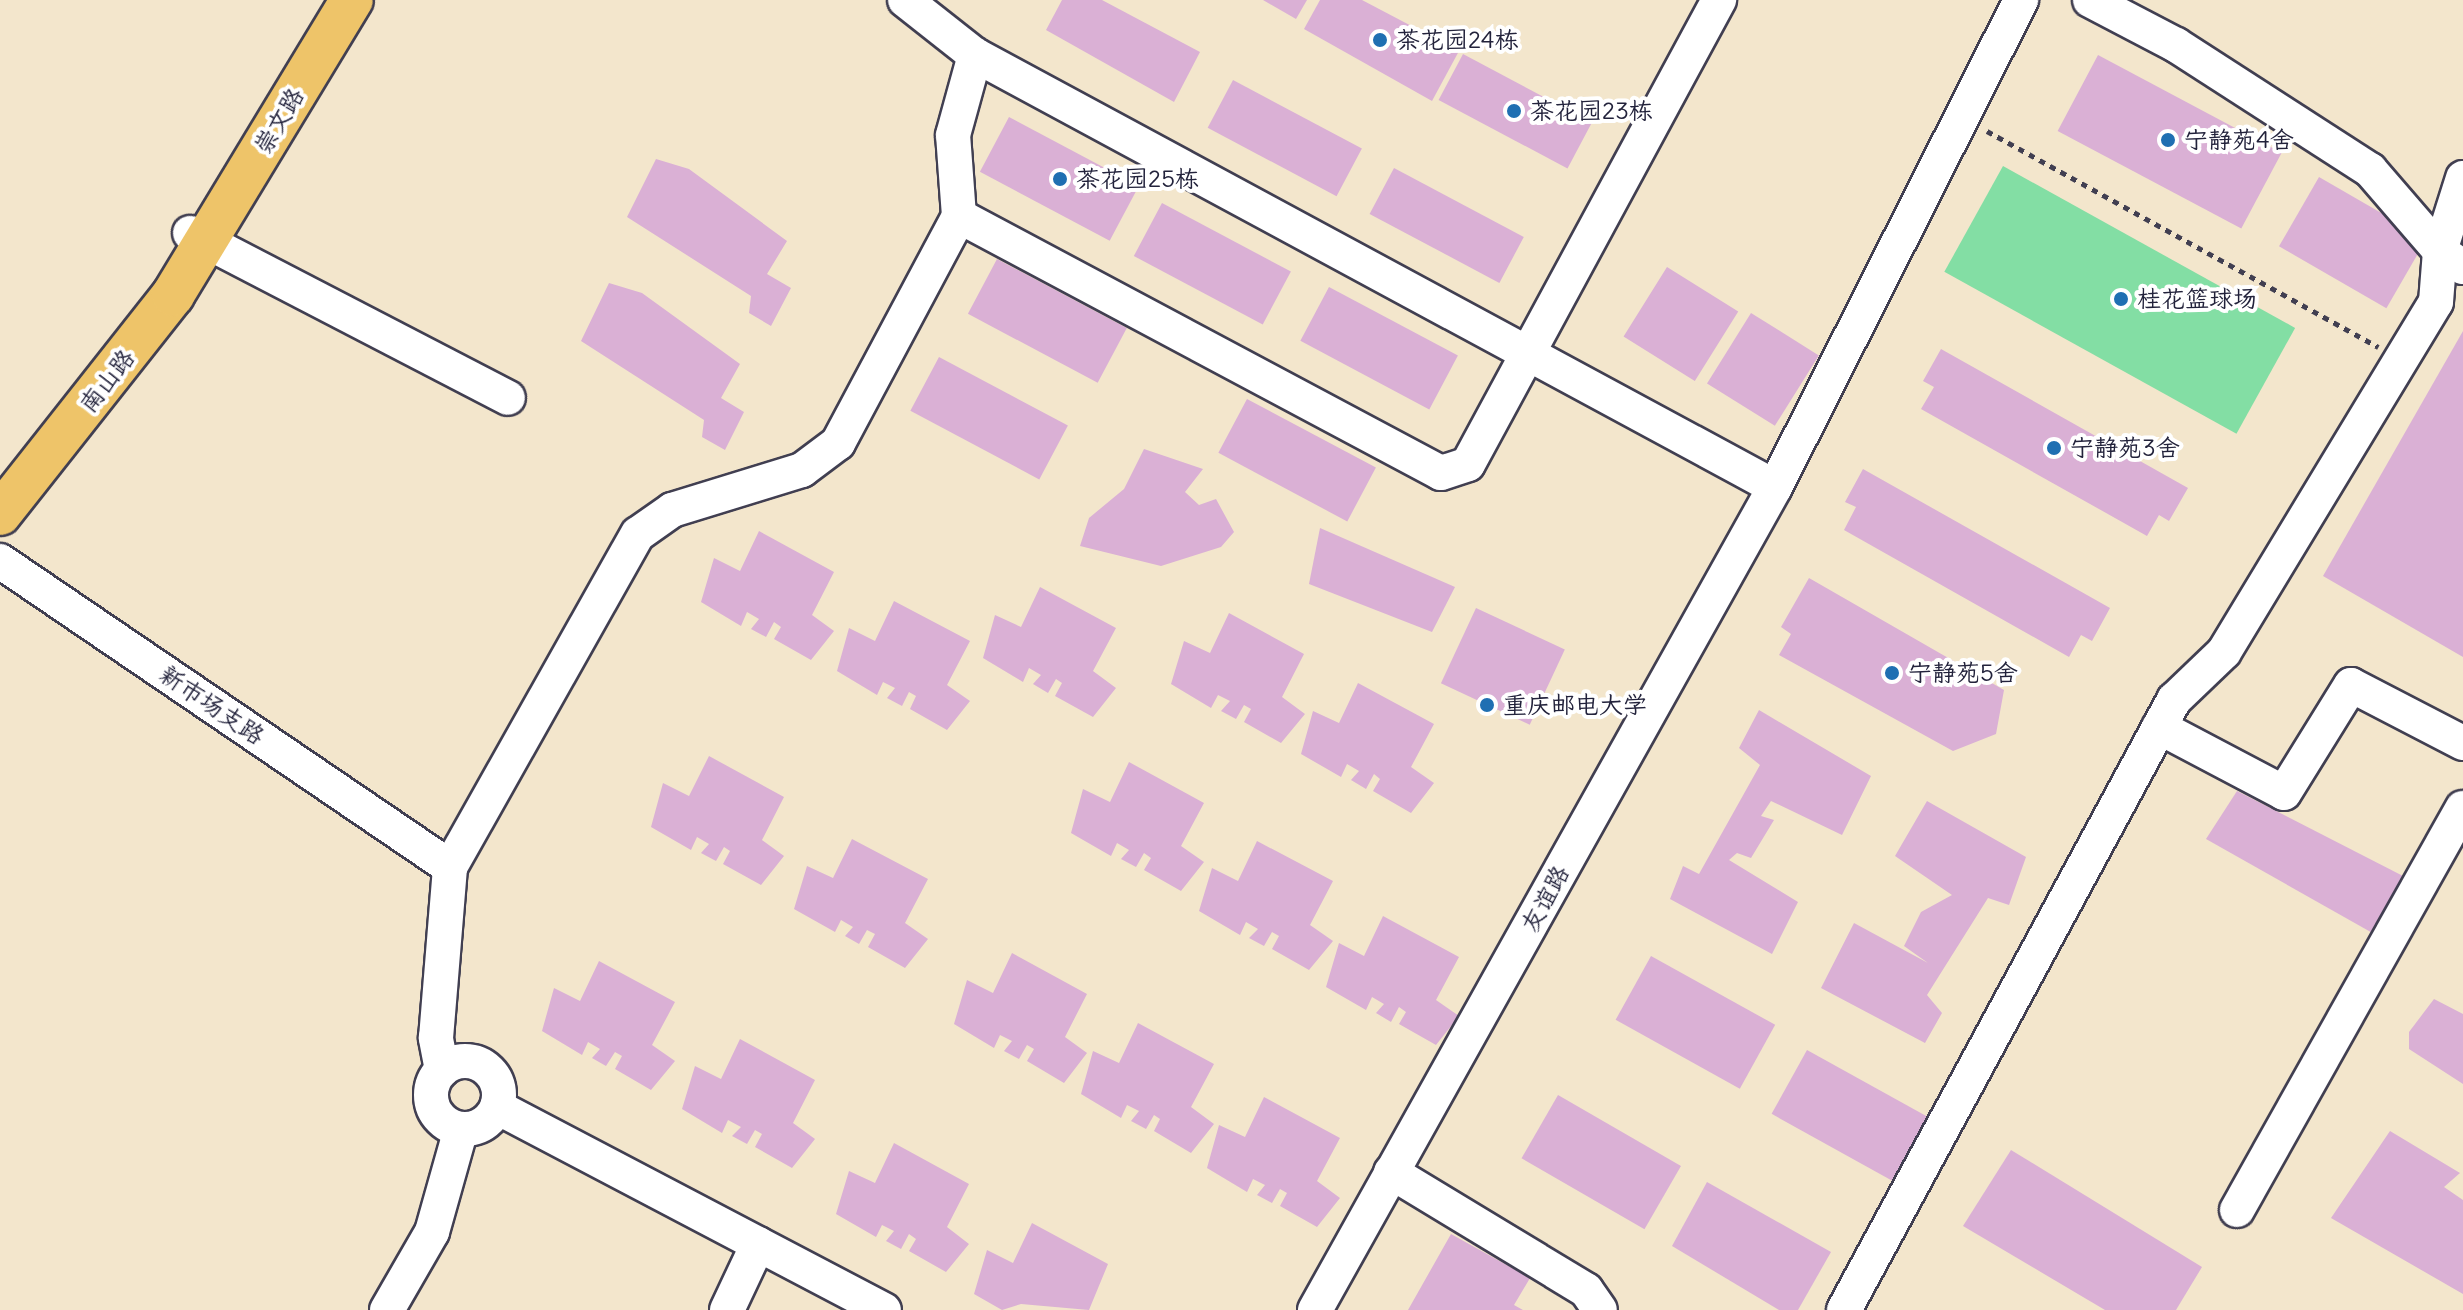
<!DOCTYPE html>
<meta charset="utf-8">
<style>
body{margin:0}
#map{position:relative;width:2463px;height:1310px;overflow:hidden;background:#f3e6cc;font-family:Delius,"LXGW WenKai TC",sans-serif}
div>[style]{position:absolute}
.green>*{inset:0;background:#83dea4;transform-origin:0 0}
.building>*{inset:0;background:#dab0d5;transform-origin:0 0}
.path>*{height:5px;margin-top:-2.5px;transform-origin:0;background:repeating-linear-gradient(90deg,#413f51 0 6px,transparent 0 12px)}
.roads{filter:drop-shadow(2px 0 #413f51) drop-shadow(-2px 0 #413f51) drop-shadow(0 2px #413f51) drop-shadow(0 -2px #413f51)}
.minor>*{height:34px;margin:-17px;padding:0 17px;transform-origin:17px;border-radius:17px;background:#fff}
.minor>.ring{margin:-17px;padding:0;box-sizing:content-box;background:none;border:34px solid #fff;border-radius:50%}
.major>*{height:42px;margin:-21px;padding:0 21px;transform-origin:21px;border-radius:21px;background:#eec469}
.dots>*{width:22px;height:22px;translate:-50% -50%;box-sizing:border-box;border:4px solid #fff;border-radius:50%}
span{translate:-50% -50%;white-space:nowrap;text-align:center;line-height:1.15;-webkit-text-stroke:8px #fff;paint-order:stroke}
.poi-label{font-size:24px;color:#22223b}
.left{translate:0 -50%;text-align:left}
.street-label{font-size:24px;color:#22223b}
</style>
<div id="map">
<div class="green">
<i style="left:2003px;top:166px;width:334px;height:121px;rotate:29deg"></i>
</div>
<div class="building">
<i style="clip-path:polygon(1062px 0,1102px 0,1200px 52px,1174px 102px,1046px 30px)"></i>
<i style="clip-path:polygon(1263px 0,1307px 0,1296px 19px)"></i>
<i style="clip-path:polygon(1320px 0,1362px 0,1459px 51px,1432px 101px,1304px 29px)"></i>
<i style="left:1463px;top:54px;width:146px;height:52px;rotate:28deg"></i>
<i style="left:2098px;top:55px;width:208px;height:86px;rotate:28deg"></i>
<i style="left:1233px;top:80px;width:146px;height:54px;rotate:28deg"></i>
<i style="left:1009px;top:117px;width:147px;height:62px;rotate:28deg"></i>
<i style="clip-path:polygon(656px 159px,689px 169px,787px 241px,767px 274px,791px 288px,771px 326px,749px 313px,751px 296px,627px 217px)"></i>
<i style="left:1394px;top:168px;width:147px;height:52px;rotate:28deg"></i>
<i style="left:2319px;top:177px;width:124px;height:80px;rotate:30deg"></i>
<i style="left:1162px;top:203px;width:146px;height:60px;rotate:28deg"></i>
<i style="left:997px;top:259px;width:147px;height:62px;rotate:28deg"></i>
<i style="left:1667px;top:267px;width:84px;height:82px;rotate:32deg"></i>
<i style="clip-path:polygon(609px 283px,642px 293px,740px 364px,721px 398px,744px 412px,725px 450px,702px 437px,704px 420px,581px 341px)"></i>
<i style="left:1329px;top:287px;width:146px;height:61px;rotate:28deg"></i>
<i style="left:1751px;top:313px;width:80px;height:83px;rotate:32deg"></i>
<i style="clip-path:polygon(2463px 331px,2463px 657px,2323px 576px)"></i>
<i style="clip-path:polygon(1941px 349px,2188px 488px,2169px 521px,2159px 515px,2147px 536px,1921px 409px,1934px 387px,1923px 381px)"></i>
<i style="left:939px;top:357px;width:146px;height:61px;rotate:28deg"></i>
<i style="left:1247px;top:399px;width:146px;height:61px;rotate:28deg"></i>
<i style="clip-path:polygon(1144px 449px,1203px 469px,1185px 492px,1199px 505px,1216px 499px,1234px 532px,1221px 547px,1161px 566px,1080px 546px,1089px 518px,1124px 489px)"></i>
<i style="clip-path:polygon(1863px 469px,2110px 608px,2092px 641px,2081px 635px,2069px 657px,1844px 530px,1856px 507px,1845px 502px)"></i>
<i style="clip-path:polygon(1320px 528px,1455px 587px,1432px 632px,1309px 584px)"></i>
<i style="clip-path:polygon(759px 531px,834px 572px,812px 615px,834px 631px,811px 660px,774px 639px,781px 627px,774px 622px,766px 637px,751px 629px,759px 619px,747px 612px,741px 626px,701px 602px,714px 558px,740px 571px)"></i>
<i style="clip-path:polygon(1809px 578px,2004px 690px,1996px 734px,1953px 751px,1779px 655px,1791px 634px,1781px 627px)"></i>
<i style="clip-path:polygon(1040px 587px,1116px 628px,1093px 671px,1116px 688px,1093px 717px,1055px 696px,1062px 683px,1056px 679px,1048px 693px,1033px 684px,1041px 675px,1029px 668px,1023px 682px,983px 658px,995px 615px,1021px 627px)"></i>
<i style="clip-path:polygon(894px 601px,970px 641px,947px 685px,970px 701px,947px 730px,910px 709px,916px 696px,909px 692px,902px 706px,887px 698px,895px 688px,883px 682px,877px 695px,837px 671px,849px 628px,875px 641px)"></i>
<i style="left:1476px;top:608px;width:98px;height:83px;rotate:25deg"></i>
<i style="clip-path:polygon(1229px 613px,1304px 654px,1282px 697px,1305px 714px,1281px 743px,1244px 722px,1251px 709px,1244px 705px,1236px 719px,1221px 711px,1230px 701px,1218px 695px,1211px 708px,1171px 684px,1184px 641px,1210px 653px)"></i>
<i style="clip-path:polygon(1358px 683px,1434px 724px,1411px 767px,1434px 783px,1411px 813px,1373px 791px,1380px 779px,1374px 774px,1366px 789px,1351px 780px,1359px 771px,1347px 764px,1341px 777px,1301px 754px,1313px 711px,1339px 723px)"></i>
<i style="clip-path:polygon(1759px 710px,1871px 776px,1842px 835px,1771px 801px,1761px 816px,1774px 820px,1751px 858px,1737px 853px,1729px 860px,1798px 902px,1772px 954px,1670px 899px,1683px 866px,1699px 874px,1760px 765px,1739px 748px)"></i>
<i style="clip-path:polygon(709px 756px,784px 797px,762px 840px,784px 856px,761px 885px,723px 864px,730px 851px,724px 847px,716px 861px,701px 853px,709px 844px,697px 837px,691px 850px,651px 827px,663px 783px,689px 796px)"></i>
<i style="clip-path:polygon(1129px 762px,1204px 803px,1181px 846px,1204px 862px,1181px 891px,1144px 870px,1151px 858px,1144px 853px,1136px 867px,1121px 859px,1129px 850px,1117px 843px,1111px 856px,1071px 833px,1083px 789px,1110px 802px)"></i>
<i style="clip-path:polygon(2237px 791px,2403px 876px,2376px 935px,2206px 839px)"></i>
<i style="clip-path:polygon(1927px 801px,2026px 857px,2009px 905px,1988px 898px,1927px 995px,1942px 1013px,1925px 1043px,1821px 988px,1854px 923px,1928px 963px,1904px 946px,1921px 912px,1952px 895px,1895px 856px)"></i>
<i style="clip-path:polygon(852px 839px,928px 879px,905px 923px,928px 939px,905px 968px,868px 947px,875px 934px,867px 930px,859px 944px,845px 936px,853px 927px,841px 920px,835px 932px,794px 909px,807px 866px,833px 878px)"></i>
<i style="clip-path:polygon(1257px 841px,1333px 881px,1310px 925px,1333px 941px,1309px 970px,1272px 949px,1279px 936px,1272px 932px,1264px 946px,1249px 938px,1258px 929px,1246px 922px,1240px 935px,1199px 911px,1212px 868px,1238px 881px)"></i>
<i style="clip-path:polygon(1383px 916px,1459px 957px,1436px 1000px,1459px 1016px,1436px 1045px,1399px 1024px,1406px 1012px,1399px 1007px,1391px 1022px,1376px 1013px,1384px 1004px,1372px 997px,1366px 1010px,1326px 987px,1339px 943px,1364px 956px)"></i>
<i style="clip-path:polygon(1012px 953px,1087px 994px,1065px 1037px,1087px 1053px,1064px 1083px,1027px 1061px,1034px 1049px,1027px 1045px,1019px 1059px,1004px 1051px,1012px 1041px,1000px 1035px,994px 1048px,954px 1024px,967px 980px,993px 993px)"></i>
<i style="left:1651px;top:956px;width:142px;height:73px;rotate:29deg"></i>
<i style="clip-path:polygon(599px 961px,675px 1002px,652px 1045px,675px 1061px,651px 1090px,615px 1069px,622px 1056px,615px 1052px,606px 1066px,592px 1058px,600px 1049px,588px 1042px,582px 1055px,542px 1031px,554px 988px,580px 1001px)"></i>
<i style="clip-path:polygon(2434px 999px,2463px 1014px,2463px 1084px,2409px 1049px,2409px 1032px)"></i>
<i style="clip-path:polygon(1138px 1023px,1214px 1064px,1191px 1107px,1214px 1124px,1191px 1153px,1154px 1131px,1160px 1119px,1154px 1115px,1146px 1129px,1131px 1121px,1139px 1111px,1127px 1105px,1121px 1118px,1081px 1094px,1093px 1051px,1119px 1063px)"></i>
<i style="clip-path:polygon(740px 1039px,815px 1080px,793px 1123px,815px 1139px,792px 1168px,755px 1147px,762px 1134px,755px 1130px,747px 1144px,732px 1136px,741px 1127px,728px 1120px,722px 1133px,682px 1109px,695px 1066px,721px 1079px)"></i>
<i style="left:1807px;top:1050px;width:142px;height:73px;rotate:29deg"></i>
<i style="left:1558px;top:1095px;width:142px;height:73px;rotate:30deg"></i>
<i style="clip-path:polygon(1264px 1097px,1340px 1138px,1317px 1181px,1340px 1198px,1317px 1227px,1280px 1206px,1287px 1193px,1280px 1189px,1272px 1203px,1257px 1195px,1265px 1185px,1253px 1179px,1247px 1192px,1207px 1168px,1219px 1125px,1245px 1137px)"></i>
<i style="clip-path:polygon(2390px 1131px,2460px 1173px,2444px 1187px,2463px 1200px,2463px 1294px,2331px 1218px)"></i>
<i style="clip-path:polygon(894px 1143px,969px 1184px,947px 1227px,969px 1244px,946px 1272px,909px 1251px,916px 1239px,909px 1234px,901px 1249px,886px 1241px,894px 1231px,882px 1225px,876px 1237px,836px 1214px,849px 1171px,875px 1183px)"></i>
<i style="clip-path:polygon(2011px 1150px,2202px 1267px,2176px 1310px,2105px 1310px,1963px 1226px)"></i>
<i style="clip-path:polygon(1707px 1182px,1831px 1252px,1798px 1310px,1779px 1310px,1672px 1246px)"></i>
<i style="clip-path:polygon(1032px 1223px,1108px 1264px,1089px 1310px,1021px 1304px,1002px 1310px,974px 1294px,987px 1250px,1013px 1263px)"></i>
<i style="clip-path:polygon(1451px 1234px,1530px 1278px,1514px 1305px,1523px 1310px,1408px 1310px)"></i>
</div>
<div class="path">
<i style="left:1987px;top:131px;width:447px;rotate:28.9deg"></i>
</div>
<div class="roads">
<div class="minor">
<i style="left:905px;top:0;width:89px;rotate:38.2deg"></i>
<i style="left:975px;top:55px;width:909px;rotate:28.37deg"></i>
<i style="left:1775px;top:487px;width:546px;rotate:-63.2deg"></i>
<i style="left:2463px;top:178px;width:77px;rotate:107.5deg"></i>
<i style="left:2440px;top:251px;width:28px;rotate:35deg"></i>
<i style="left:959px;top:216px;width:546px;rotate:28.07deg"></i>
<i style="left:1441px;top:473px;width:28px;rotate:-18deg"></i>
<i style="left:1468px;top:464px;width:528px;rotate:-61.59deg"></i>
<i style="left:190px;top:233px;width:358px;rotate:27.4deg"></i>
<i style="left:0;top:561px;width:544px;rotate:34.22deg"></i>
<i style="left:2159px;top:727px;width:141px;rotate:27.8deg"></i>
<i style="left:2284px;top:793px;width:127px;rotate:-58.2deg"></i>
<i style="left:2351px;top:685px;width:126px;rotate:27.4deg"></i>
<i class="ring" style="left:431px;top:1061px;width:34px;height:34px"></i>
<i style="left:442px;top:1070px;width:33px;rotate:-101deg"></i>
<i style="left:436px;top:1038px;width:172px;rotate:-85.3deg"></i>
<i style="left:450px;top:867px;width:382px;rotate:-60.6deg"></i>
<i style="left:638px;top:534px;width:42px;rotate:-35.2deg"></i>
<i style="left:672px;top:510px;width:136px;rotate:-17.1deg"></i>
<i style="left:802px;top:470px;width:45px;rotate:-36.9deg"></i>
<i style="left:838px;top:443px;width:257px;rotate:-61.9deg"></i>
<i style="left:959px;top:216px;width:81px;rotate:-94.2deg"></i>
<i style="left:953px;top:135px;width:83px;rotate:-74.6deg"></i>
<i style="left:497px;top:1107px;width:437px;rotate:27.7deg"></i>
<i style="left:1391px;top:1172px;width:228px;rotate:31.2deg"></i>
<i style="left:1586px;top:1290px;width:24px;rotate:55deg"></i>
<i style="left:2237px;top:1210px;width:461px;rotate:-60.7deg"></i>
<i style="left:387px;top:1310px;width:90px;rotate:-60deg"></i>
<i style="left:432px;top:1232px;width:107px;rotate:-74.3deg"></i>
<i style="left:727px;top:1310px;width:73px;rotate:-64.8deg"></i>
<i style="left:1315px;top:1310px;width:943px;rotate:-60.8deg"></i>
<i style="left:1844px;top:1310px;width:694px;rotate:-61.59deg"></i>
<i style="left:2174px;top:700px;width:69px;rotate:-43.8deg"></i>
<i style="left:2224px;top:652px;width:409px;rotate:-58.8deg"></i>
<i style="left:2436px;top:302px;width:51px;rotate:-85.5deg"></i>
<i style="left:2440px;top:251px;width:107px;rotate:-130.8deg"></i>
<i style="left:2370px;top:170px;width:231px;rotate:-147.2deg"></i>
<i style="left:2176px;top:45px;width:97px;rotate:-152.4deg"></i>
</div>
<div class="major">
<i style="left:0;top:514px;width:279px;rotate:-51.7deg"></i>
<i style="left:173px;top:295px;width:345px;rotate:-58.8deg"></i>
</div>
</div>
<div class="dots">
<i style="left:1380px;top:40px;background:#1f6fb2"></i>
<i style="left:1514px;top:111px;background:#1f6fb2"></i>
<i style="left:2168px;top:140px;background:#1f6fb2"></i>
<i style="left:1060px;top:179px;background:#1f6fb2"></i>
<i style="left:2121px;top:299px;background:#1f6fb2"></i>
<i style="left:2054px;top:448px;background:#1f6fb2"></i>
<i style="left:1892px;top:673px;background:#1f6fb2"></i>
<i style="left:1487px;top:705px;background:#1f6fb2"></i>
</div>
<div class="poi-label">
<span class="left" style="left:1396px;top:40px">茶花园24栋</span>
<span class="left" style="left:1530px;top:111px">茶花园23栋</span>
<span class="left" style="left:2184px;top:140px">宁静苑4舍</span>
<span class="left" style="left:1076px;top:179px">茶花园25栋</span>
<span class="left" style="left:2137px;top:299px">桂花篮球场</span>
<span class="left" style="left:2070px;top:448px">宁静苑3舍</span>
<span class="left" style="left:1908px;top:673px">宁静苑5舍</span>
<span class="left" style="left:1503px;top:705px">重庆邮电大学</span>
</div>
<div class="street-label">
<span style="left:279px;top:121px;rotate:-59deg">崇文路</span>
<span style="left:107px;top:381px;rotate:-52deg">南山路</span>
<span style="left:212px;top:705px;rotate:34deg">新市场支路</span>
<span style="left:1545px;top:899px;rotate:-61deg">友谊路</span>
</div>
</div>
